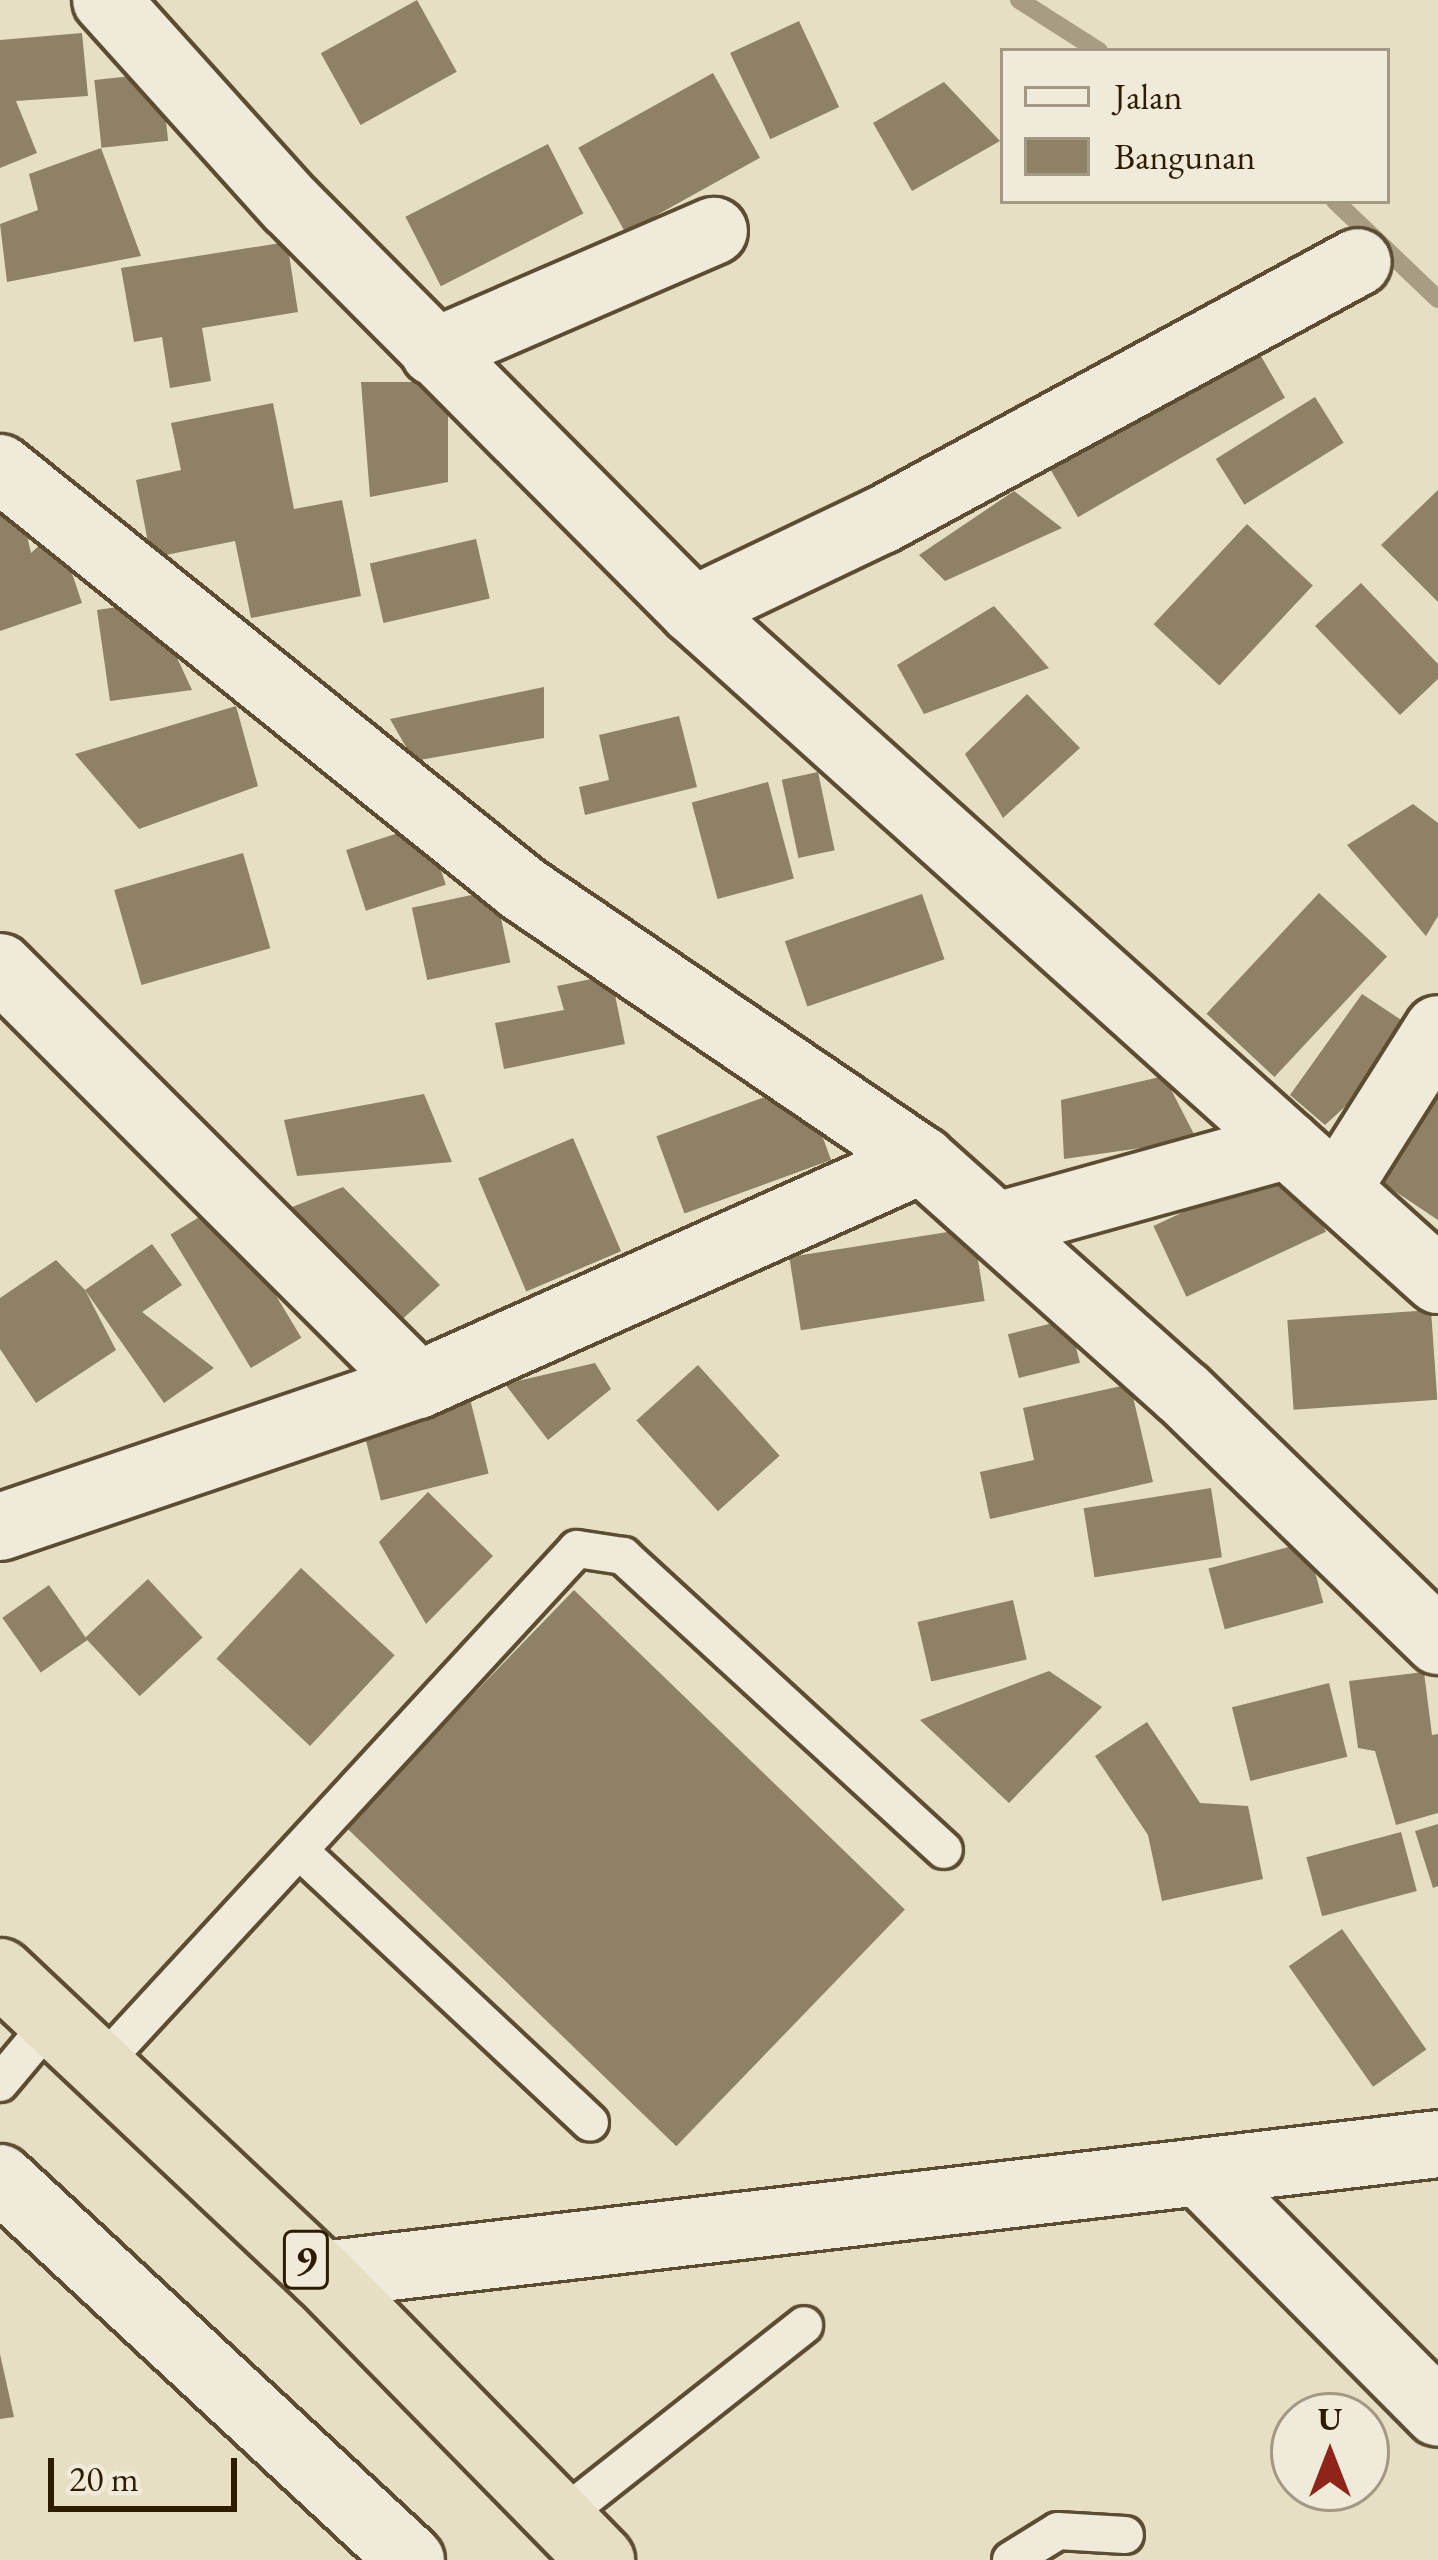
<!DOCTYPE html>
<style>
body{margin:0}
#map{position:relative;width:1438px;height:2560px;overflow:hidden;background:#e7dfc4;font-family:"EB Garamond",serif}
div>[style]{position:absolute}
.stream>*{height:18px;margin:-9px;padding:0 9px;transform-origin:9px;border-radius:9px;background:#a89d82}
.building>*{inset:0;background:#8e8166;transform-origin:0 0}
.roads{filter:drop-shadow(3px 0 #5c4d32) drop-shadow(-3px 0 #5c4d32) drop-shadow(0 3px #5c4d32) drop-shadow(0 -3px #5c4d32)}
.service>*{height:36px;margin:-18px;padding:0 18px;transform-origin:18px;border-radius:18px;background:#efead9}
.minor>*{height:66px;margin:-33px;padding:0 33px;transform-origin:33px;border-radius:33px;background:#efead9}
.trunk>*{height:66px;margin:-33px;padding:0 33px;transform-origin:33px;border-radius:33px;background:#e7dfc4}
span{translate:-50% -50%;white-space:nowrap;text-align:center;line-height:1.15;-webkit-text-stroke:9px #efead9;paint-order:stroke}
.shield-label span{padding:3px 9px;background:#efead9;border:3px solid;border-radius:9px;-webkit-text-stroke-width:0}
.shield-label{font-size:42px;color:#2e1c01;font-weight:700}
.legend{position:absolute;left:1000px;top:48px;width:390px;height:156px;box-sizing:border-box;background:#efead9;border:3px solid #a29883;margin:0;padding:15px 21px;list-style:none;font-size:36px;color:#2e1c01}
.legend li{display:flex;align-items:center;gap:24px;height:60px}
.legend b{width:60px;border:3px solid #a29883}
.north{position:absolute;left:1270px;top:2392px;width:120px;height:120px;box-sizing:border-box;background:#efead9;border:3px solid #a29883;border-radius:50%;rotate:0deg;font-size:33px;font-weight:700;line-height:48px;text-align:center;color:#2e1c01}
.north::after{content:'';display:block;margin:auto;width:42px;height:54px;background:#8f2418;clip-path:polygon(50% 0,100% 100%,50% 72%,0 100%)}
.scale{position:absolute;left:48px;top:2458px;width:189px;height:54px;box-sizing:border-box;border:6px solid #2e1c01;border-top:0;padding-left:15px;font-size:36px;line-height:42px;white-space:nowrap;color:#2e1c01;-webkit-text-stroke:9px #efead9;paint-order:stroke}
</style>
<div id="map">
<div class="stream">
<i style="left:1019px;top:0;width:95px;rotate:32.5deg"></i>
<i style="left:1335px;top:201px;width:142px;rotate:43.6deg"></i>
</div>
<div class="building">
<i style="left:417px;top:0;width:82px;height:110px;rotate:61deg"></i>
<i style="left:799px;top:21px;width:95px;height:76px;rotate:65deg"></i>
<i style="clip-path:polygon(82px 33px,88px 96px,16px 101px,37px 153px,0 168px,0 40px)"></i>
<i style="left:161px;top:73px;width:68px;height:67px;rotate:84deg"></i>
<i style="left:713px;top:73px;width:97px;height:154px;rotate:61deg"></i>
<i style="clip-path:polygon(944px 82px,1000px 141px,912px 191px,873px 123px)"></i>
<i style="left:548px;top:144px;width:78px;height:160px;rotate:63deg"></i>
<i style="clip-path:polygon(101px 148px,141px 256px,7px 282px,0 224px,38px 210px,29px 174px)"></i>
<i style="clip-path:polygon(287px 242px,298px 312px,202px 328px,211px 381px,170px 388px,162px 337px,134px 342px,121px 268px)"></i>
<i style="left:1254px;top:344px;width:62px;height:239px;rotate:60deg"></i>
<i style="clip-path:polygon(361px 382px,448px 382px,448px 482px,370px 497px)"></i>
<i style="left:1315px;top:397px;width:54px;height:117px;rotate:58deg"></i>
<i style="clip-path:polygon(273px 403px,294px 509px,342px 500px,361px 596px,251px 618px,235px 541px,151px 558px,136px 480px,181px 470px,171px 423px)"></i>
<i style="clip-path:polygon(1438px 490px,1438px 602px,1381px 545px)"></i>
<i style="clip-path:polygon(1014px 491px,1062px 528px,945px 581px,919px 555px)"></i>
<i style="clip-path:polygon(17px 492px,31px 553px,57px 529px,82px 603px,0 631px,0 499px)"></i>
<i style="left:1247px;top:524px;width:90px;height:137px;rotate:43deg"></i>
<i style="left:476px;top:539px;width:61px;height:109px;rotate:77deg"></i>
<i style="clip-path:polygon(1361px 583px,1438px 664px,1438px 679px,1400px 715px,1315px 626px)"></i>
<i style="clip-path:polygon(151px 602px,192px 690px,110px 701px,97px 610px)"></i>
<i style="clip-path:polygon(994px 606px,1049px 668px,924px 714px,897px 665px)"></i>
<i style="clip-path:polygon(544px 687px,544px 738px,414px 761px,390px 719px)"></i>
<i style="clip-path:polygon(1027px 694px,1080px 748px,1003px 818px,965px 754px)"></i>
<i style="clip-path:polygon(236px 706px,258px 786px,139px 829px,75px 754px)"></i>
<i style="clip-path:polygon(679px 716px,697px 787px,585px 815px,579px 787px,609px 780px,599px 735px)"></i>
<i style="left:818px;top:772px;width:80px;height:37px;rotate:78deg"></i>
<i style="left:768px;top:782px;width:100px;height:79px;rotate:75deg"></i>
<i style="clip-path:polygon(1413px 804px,1438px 823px,1438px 916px,1426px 936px,1347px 845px)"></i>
<i style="left:426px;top:824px;width:64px;height:84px;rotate:72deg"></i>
<i style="left:243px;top:853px;width:99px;height:134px;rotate:74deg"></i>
<i style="left:495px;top:890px;width:74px;height:85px;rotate:78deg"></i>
<i style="left:1319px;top:893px;width:93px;height:165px;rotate:43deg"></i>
<i style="left:922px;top:894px;width:69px;height:145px;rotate:71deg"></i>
<i style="clip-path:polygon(611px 975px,625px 1044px,504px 1069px,495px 1023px,564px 1010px,557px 986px)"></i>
<i style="clip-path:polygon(1362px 994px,1424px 1035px,1325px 1125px,1290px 1095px)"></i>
<i style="clip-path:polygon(1164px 1076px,1197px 1140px,1064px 1159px,1061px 1100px)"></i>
<i style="left:803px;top:1083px;width:82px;height:156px;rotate:70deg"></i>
<i style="clip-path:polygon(1438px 1089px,1438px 1220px,1372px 1176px)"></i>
<i style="clip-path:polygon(424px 1094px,452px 1162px,297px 1176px,284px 1120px)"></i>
<i style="left:573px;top:1138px;width:123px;height:103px;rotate:67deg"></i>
<i style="left:1293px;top:1161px;width:78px;height:154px;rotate:65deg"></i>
<i style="clip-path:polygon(343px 1187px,440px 1285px,397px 1324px,287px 1209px)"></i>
<i style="left:221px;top:1204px;width:156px;height:59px;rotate:59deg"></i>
<i style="left:973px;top:1228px;width:74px;height:186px;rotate:81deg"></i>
<i style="clip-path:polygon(152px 1244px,182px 1285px,142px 1312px,214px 1368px,164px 1403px,85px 1290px)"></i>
<i style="clip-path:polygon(56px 1260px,85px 1290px,116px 1350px,36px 1403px,0 1349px,0 1298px)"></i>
<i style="left:1431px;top:1310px;width:90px;height:144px;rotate:86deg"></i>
<i style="left:1069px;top:1319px;width:45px;height:63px;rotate:76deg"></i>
<i style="clip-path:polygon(595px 1363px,611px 1389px,548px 1440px,505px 1384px)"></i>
<i style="left:698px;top:1365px;width:122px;height:83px;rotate:48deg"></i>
<i style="clip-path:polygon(1130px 1384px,1153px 1482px,990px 1519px,980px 1472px,1034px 1460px,1023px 1408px)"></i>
<i style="left:469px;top:1395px;width:81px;height:111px;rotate:76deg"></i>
<i style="left:1211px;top:1488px;width:70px;height:129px;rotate:81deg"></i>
<i style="clip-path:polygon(428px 1492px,493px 1556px,426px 1624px,379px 1542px)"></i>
<i style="left:1307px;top:1542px;width:63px;height:102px;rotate:75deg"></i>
<i style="left:301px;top:1568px;width:128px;height:124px;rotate:43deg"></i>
<i style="left:148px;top:1579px;width:80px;height:86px;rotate:47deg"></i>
<i style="left:49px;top:1585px;width:67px;height:57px;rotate:55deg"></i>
<i style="left:574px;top:1590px;width:460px;height:329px;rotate:44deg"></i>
<i style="left:1013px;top:1600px;width:61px;height:98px;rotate:77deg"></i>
<i style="clip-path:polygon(1049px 1671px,1102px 1707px,1009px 1803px,920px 1720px)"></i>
<i style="clip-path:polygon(1424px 1672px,1432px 1735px,1438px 1734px,1438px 1813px,1396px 1825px,1375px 1751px,1358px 1748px,1349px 1681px)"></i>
<i style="left:1329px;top:1683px;width:76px;height:100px;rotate:76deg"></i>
<i style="clip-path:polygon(1147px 1722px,1200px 1803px,1248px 1806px,1263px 1879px,1162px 1901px,1148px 1835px,1095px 1756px)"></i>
<i style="clip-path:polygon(1438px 1824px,1438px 1886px,1433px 1888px,1415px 1831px)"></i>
<i style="left:1401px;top:1832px;width:61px;height:98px;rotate:75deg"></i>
<i style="left:1342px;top:1929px;width:147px;height:65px;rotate:55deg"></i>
<i style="clip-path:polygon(0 2354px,14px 2417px,0 2419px)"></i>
</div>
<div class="roads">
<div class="service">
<i style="left:303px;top:1854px;width:393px;rotate:43.1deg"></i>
<i style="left:98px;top:2068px;width:706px;rotate:-47.3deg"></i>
<i style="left:577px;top:1549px;width:47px;rotate:8.7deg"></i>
<i style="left:623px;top:1556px;width:435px;rotate:42.5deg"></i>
<i style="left:0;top:2083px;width:80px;rotate:-50.1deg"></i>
<i style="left:560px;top:2518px;width:311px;rotate:-38.3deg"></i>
<i style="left:1011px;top:2560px;width:55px;rotate:-31.7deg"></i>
<i style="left:1058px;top:2531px;width:67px;rotate:3.4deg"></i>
</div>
<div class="minor">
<i style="left:106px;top:0;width:275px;rotate:48deg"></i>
<i style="left:290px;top:204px;width:572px;rotate:45.21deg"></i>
<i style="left:693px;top:610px;width:209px;rotate:-25.5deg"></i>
<i style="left:882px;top:520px;width:541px;rotate:-28.46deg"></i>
<i style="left:434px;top:352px;width:305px;rotate:-23.4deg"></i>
<i style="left:0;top:468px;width:671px;rotate:38.83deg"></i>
<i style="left:523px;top:889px;width:482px;rotate:34.2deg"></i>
<i style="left:922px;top:1160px;width:350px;rotate:41.8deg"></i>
<i style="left:1183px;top:1393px;width:356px;rotate:44.2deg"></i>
<i style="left:693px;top:610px;width:1002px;rotate:41.97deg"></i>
<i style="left:0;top:967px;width:591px;rotate:45deg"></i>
<i style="left:1337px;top:1189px;width:189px;rotate:-57.7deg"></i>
<i style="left:1000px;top:1225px;width:299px;rotate:-15.5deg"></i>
<i style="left:0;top:1527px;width:441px;rotate:-18.8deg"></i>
<i style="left:418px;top:1385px;width:552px;rotate:-24.06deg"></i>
<i style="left:1202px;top:2175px;width:335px;rotate:45.2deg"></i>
<i style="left:0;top:2178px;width:561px;rotate:42.91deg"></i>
<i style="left:322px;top:2275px;width:1124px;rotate:-6.69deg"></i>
</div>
<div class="trunk">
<i style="left:0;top:1972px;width:442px;rotate:43.3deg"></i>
<i style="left:322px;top:2275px;width:399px;rotate:45.6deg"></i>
</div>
</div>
<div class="shield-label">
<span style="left:306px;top:2260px">9</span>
</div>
<ul class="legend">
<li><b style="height:15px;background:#efead9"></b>Jalan</li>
<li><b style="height:33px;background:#8e8166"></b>Bangunan</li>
</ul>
<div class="north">U</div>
<div class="scale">20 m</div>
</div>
